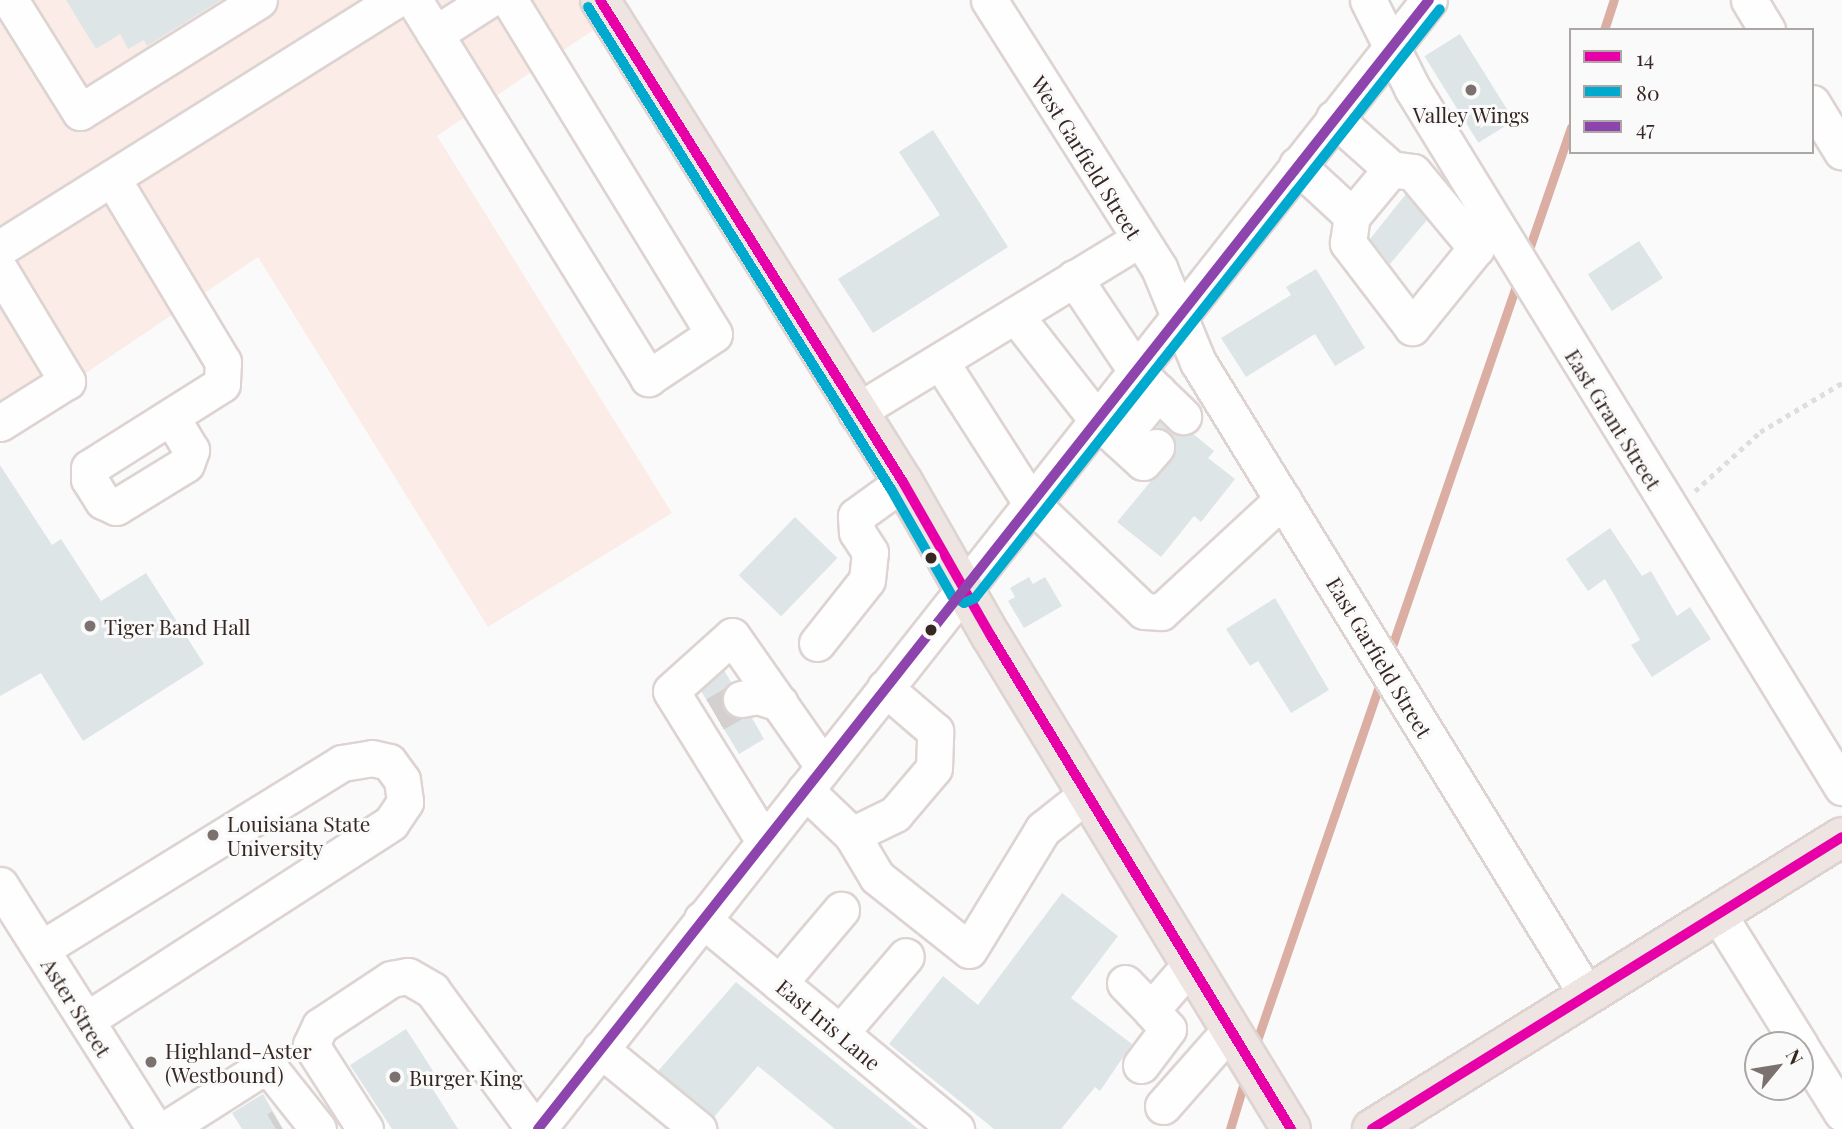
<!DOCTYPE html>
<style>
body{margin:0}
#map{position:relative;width:1842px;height:1129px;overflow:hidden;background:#fafafa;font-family:"Playfair Display",serif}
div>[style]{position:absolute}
.green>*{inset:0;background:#fcece7}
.stream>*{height:9px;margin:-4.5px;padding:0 4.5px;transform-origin:4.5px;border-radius:4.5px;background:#dbaea3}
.building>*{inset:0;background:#dde5e6;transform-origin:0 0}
.minor-tunnel>*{height:35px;margin-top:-17.5px;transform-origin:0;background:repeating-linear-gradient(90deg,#d3d0cf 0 35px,transparent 0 53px)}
.path>*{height:4.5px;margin-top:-2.25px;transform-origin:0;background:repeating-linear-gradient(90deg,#dfdede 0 5px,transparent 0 10px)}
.roads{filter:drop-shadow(2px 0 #ddd4d2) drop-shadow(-2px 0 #ddd4d2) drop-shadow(0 2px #ddd4d2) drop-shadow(0 -2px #ddd4d2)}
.minor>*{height:35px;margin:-17.5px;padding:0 17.5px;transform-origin:17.5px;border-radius:17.5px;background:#fefefe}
.major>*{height:38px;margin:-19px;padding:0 19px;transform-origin:19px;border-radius:19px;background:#eee5e2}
.bus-1>*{height:10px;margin:-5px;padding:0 5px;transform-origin:5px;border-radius:5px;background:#e700a8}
.bus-2>*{height:10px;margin:-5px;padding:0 5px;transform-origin:5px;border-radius:5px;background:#00a9ce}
.bus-3>*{height:10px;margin:-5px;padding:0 5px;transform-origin:5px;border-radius:5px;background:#8e44ad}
.dots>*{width:19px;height:19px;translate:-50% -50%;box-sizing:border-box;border:4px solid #fafafa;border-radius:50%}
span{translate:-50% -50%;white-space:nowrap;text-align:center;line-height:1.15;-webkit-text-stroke:6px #fafafa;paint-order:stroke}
.poi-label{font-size:21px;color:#362722}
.left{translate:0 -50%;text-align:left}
.street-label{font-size:21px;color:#362722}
.legend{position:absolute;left:1569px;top:28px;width:245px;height:126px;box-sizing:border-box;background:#fafafa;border:2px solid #aca6a4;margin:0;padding:9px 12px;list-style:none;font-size:21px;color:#362722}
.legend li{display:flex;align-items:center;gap:14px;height:35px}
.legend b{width:35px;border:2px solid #aca6a4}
.north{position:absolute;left:1744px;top:1031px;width:70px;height:70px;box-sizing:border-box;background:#fafafa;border:2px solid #aca6a4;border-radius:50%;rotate:60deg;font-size:19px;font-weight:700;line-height:28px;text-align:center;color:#362722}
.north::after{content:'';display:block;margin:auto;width:24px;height:32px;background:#7b716e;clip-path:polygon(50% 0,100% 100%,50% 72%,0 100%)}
</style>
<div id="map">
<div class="green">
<i style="clip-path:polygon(0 0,600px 0,611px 18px,437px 136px,672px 513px,488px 627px,258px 257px,0 431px)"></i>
</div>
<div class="stream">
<i style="left:1604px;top:30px;width:32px;rotate:-72deg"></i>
<i style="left:1527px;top:255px;width:135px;rotate:-71deg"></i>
<i style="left:1389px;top:655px;width:399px;rotate:-71deg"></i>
<i style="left:1254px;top:1049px;width:392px;rotate:-71deg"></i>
<i style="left:1230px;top:1129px;width:55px;rotate:-73.2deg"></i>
</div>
<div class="building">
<i style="clip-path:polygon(66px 0,221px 0,147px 46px,144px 40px,128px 49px,120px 34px,96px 49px)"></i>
<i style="left:1460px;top:34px;width:102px;height:42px;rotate:58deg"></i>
<i style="clip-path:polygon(933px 130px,1008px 247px,873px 333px,838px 279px,940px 215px,899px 152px)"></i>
<i style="clip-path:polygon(1406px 194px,1427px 220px,1390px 264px,1370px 239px)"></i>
<i style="left:1639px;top:241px;width:44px;height:61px;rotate:57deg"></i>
<i style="clip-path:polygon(1316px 269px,1365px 348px,1335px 366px,1315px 334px,1246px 377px,1221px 338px,1291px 295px,1286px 287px)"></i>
<i style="clip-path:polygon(1160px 422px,1178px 435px,1192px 433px,1214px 451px,1208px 458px,1235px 479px,1201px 522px,1194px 516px,1161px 557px,1117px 522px,1176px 451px,1170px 432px,1155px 427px)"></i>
<i style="clip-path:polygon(0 465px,52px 545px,61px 539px,101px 601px,146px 573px,204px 664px,83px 741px,41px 673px,0 696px)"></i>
<i style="left:795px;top:517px;width:59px;height:81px;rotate:44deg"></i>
<i style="clip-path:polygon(1610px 528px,1642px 576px,1651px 571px,1677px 616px,1690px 607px,1711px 639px,1652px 677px,1631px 645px,1640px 640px,1605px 579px,1588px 591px,1566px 559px)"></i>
<i style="clip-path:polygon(1029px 577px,1033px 584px,1045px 577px,1062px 606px,1024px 628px,1008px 601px,1015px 597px,1010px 588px)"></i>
<i style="clip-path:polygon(1275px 598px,1329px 690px,1291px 713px,1258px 661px,1250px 666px,1226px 629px)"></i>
<i style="clip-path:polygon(724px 670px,731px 682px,722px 693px,725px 711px,735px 718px,752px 718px,764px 739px,739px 754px,701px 691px)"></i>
<i style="clip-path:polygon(1062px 893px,1118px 936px,1071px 998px,1132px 1044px,1100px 1091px,1095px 1087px,1061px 1129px,994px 1129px,889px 1044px,943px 976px,978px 1005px)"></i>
<i style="clip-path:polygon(736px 982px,918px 1129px,835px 1129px,758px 1066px,714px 1117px,658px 1071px)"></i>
<i style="clip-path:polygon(406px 1029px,435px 1074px,427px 1080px,458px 1129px,392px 1129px,350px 1065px)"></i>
<i style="clip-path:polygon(263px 1094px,283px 1129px,242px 1129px,232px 1113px)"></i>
</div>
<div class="minor-tunnel">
<i style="left:715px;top:714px;width:30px;rotate:-30deg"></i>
<i style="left:276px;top:1129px;width:6px;rotate:-31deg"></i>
</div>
<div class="path">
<i style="left:1695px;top:491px;width:88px;rotate:-42.2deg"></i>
<i style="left:1760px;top:432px;width:96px;rotate:-30.9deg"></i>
</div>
<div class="roads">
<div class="minor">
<i style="left:10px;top:0;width:132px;rotate:58deg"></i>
<i style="left:80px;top:112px;width:211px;rotate:-32deg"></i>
<i style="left:414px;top:0;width:445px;rotate:58.2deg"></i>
<i style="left:648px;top:378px;width:79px;rotate:-33.7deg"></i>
<i style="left:714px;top:334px;width:392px;rotate:-121.5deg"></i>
<i style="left:989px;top:0;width:317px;rotate:57.6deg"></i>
<i style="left:1159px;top:268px;width:102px;rotate:67.5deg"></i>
<i style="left:1198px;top:362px;width:743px;rotate:58.43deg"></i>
<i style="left:1368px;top:0;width:98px;rotate:63.4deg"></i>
<i style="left:1412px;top:88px;width:821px;rotate:58.4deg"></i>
<i style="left:1749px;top:0;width:35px;rotate:59deg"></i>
<i style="left:435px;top:34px;width:63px;rotate:-32.7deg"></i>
<i style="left:1812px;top:103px;width:57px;rotate:58.5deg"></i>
<i style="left:1334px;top:118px;width:76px;rotate:41.8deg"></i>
<i style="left:1391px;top:169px;width:22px;rotate:8deg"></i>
<i style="left:1413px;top:172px;width:99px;rotate:50.3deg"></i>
<i style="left:1476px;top:248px;width:102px;rotate:129deg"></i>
<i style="left:1412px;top:327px;width:106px;rotate:-127.3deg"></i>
<i style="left:1348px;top:243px;width:27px;rotate:-82deg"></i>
<i style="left:1352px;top:216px;width:61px;rotate:-50.3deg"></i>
<i style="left:1297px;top:165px;width:75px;rotate:42.8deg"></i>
<i style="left:112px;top:178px;width:215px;rotate:58.9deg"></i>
<i style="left:223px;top:362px;width:22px;rotate:93deg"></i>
<i style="left:222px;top:384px;width:157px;rotate:147.7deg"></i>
<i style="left:89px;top:468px;width:11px;rotate:90deg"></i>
<i style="left:89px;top:479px;width:26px;rotate:58deg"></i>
<i style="left:103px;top:501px;width:14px;rotate:25deg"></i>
<i style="left:116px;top:507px;width:82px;rotate:-31.6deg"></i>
<i style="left:186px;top:464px;width:15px;rotate:-70deg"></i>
<i style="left:191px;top:450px;width:39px;rotate:-121deg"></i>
<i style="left:0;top:248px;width:467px;rotate:-32.1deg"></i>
<i style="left:0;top:270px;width:130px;rotate:58.9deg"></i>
<i style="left:67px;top:381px;width:79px;rotate:147.9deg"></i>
<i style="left:1074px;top:278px;width:110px;rotate:56.2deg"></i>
<i style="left:1135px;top:369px;width:33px;rotate:45deg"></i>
<i style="left:1015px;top:315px;width:133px;rotate:52deg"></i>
<i style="left:1097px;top:420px;width:62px;rotate:42.4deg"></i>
<i style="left:1143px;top:462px;width:20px;rotate:-49deg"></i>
<i style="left:940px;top:361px;width:169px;rotate:57.3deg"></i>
<i style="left:1031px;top:503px;width:156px;rotate:43.7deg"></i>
<i style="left:1144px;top:611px;width:17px;rotate:3deg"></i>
<i style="left:1161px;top:612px;width:166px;rotate:-42.8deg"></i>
<i style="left:856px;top:412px;width:330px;rotate:-31.4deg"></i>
<i style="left:1119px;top:440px;width:62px;rotate:-50.9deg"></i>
<i style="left:1158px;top:392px;width:35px;rotate:44deg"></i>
<i style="left:817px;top:643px;width:80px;rotate:-51.6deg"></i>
<i style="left:867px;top:580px;width:28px;rotate:-84deg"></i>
<i style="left:870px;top:552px;width:24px;rotate:-123deg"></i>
<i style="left:857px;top:532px;width:16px;rotate:-94deg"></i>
<i style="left:856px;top:516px;width:58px;rotate:-35.9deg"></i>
<i style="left:741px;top:699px;width:17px;rotate:-10deg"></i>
<i style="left:758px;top:696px;width:23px;rotate:18deg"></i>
<i style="left:805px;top:790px;width:65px;rotate:43.8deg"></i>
<i style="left:852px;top:835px;width:49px;rotate:59.2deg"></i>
<i style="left:877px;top:877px;width:117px;rotate:38.4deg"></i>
<i style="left:969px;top:950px;width:142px;rotate:-58.6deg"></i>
<i style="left:1043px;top:829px;width:56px;rotate:-38.5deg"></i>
<i style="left:852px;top:835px;width:48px;rotate:-26deg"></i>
<i style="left:895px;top:814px;width:60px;rotate:-49.7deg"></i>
<i style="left:934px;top:768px;width:37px;rotate:-88deg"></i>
<i style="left:935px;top:731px;width:66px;rotate:-139.3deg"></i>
<i style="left:764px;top:841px;width:176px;rotate:-121.8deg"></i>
<i style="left:671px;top:691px;width:82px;rotate:-42deg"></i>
<i style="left:732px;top:636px;width:159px;rotate:55deg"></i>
<i style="left:0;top:885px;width:289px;rotate:57.6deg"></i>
<i style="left:1718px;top:914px;width:155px;rotate:58deg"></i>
<i style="left:702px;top:919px;width:330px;rotate:39.6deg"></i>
<i style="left:41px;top:949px;width:354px;rotate:-31.7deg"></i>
<i style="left:342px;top:763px;width:30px;rotate:-9deg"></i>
<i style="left:372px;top:758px;width:17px;rotate:13deg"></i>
<i style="left:389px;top:762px;width:22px;rotate:54deg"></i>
<i style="left:402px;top:780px;width:22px;rotate:82deg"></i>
<i style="left:405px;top:802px;width:25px;rotate:124deg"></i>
<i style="left:391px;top:823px;width:363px;rotate:147.1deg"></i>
<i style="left:779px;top:983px;width:96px;rotate:-49.7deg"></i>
<i style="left:1125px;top:983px;width:37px;rotate:46deg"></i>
<i style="left:1151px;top:1010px;width:60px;rotate:-49.1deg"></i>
<i style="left:840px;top:1033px;width:101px;rotate:-49.4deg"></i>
<i style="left:1800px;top:1046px;width:79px;rotate:57.9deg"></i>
<i style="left:600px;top:1049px;width:127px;rotate:39.2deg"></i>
<i style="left:1141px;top:1065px;width:45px;rotate:-53.1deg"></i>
<i style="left:1168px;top:1029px;width:25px;rotate:-132deg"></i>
<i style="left:1163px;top:1106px;width:101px;rotate:-48.6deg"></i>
<i style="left:166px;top:1129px;width:108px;rotate:-32.5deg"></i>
<i style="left:257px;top:1071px;width:15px"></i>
<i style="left:272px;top:1071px;width:74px;rotate:51.6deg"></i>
<i style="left:365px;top:1129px;width:100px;rotate:-122.7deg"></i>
<i style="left:311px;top:1045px;width:21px;rotate:-65deg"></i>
<i style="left:320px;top:1026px;width:85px;rotate:-33.5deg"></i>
<i style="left:391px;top:979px;width:17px;rotate:-10deg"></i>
<i style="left:408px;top:976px;width:28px;rotate:30deg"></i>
<i style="left:432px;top:990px;width:172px;rotate:53.7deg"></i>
<i style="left:538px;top:1129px;width:1438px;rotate:-51.72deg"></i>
</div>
<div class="major">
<i style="left:600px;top:0;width:569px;rotate:57.85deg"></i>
<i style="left:903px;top:482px;width:177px;rotate:60.3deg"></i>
<i style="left:991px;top:636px;width:577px;rotate:58.68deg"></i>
<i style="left:1372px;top:1129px;width:553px;rotate:-31.85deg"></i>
</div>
</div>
<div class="bus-1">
<i style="left:600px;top:0;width:569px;rotate:57.85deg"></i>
<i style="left:903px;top:482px;width:177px;rotate:60.3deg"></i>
<i style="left:991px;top:636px;width:577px;rotate:58.68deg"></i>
<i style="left:1372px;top:1129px;width:553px;rotate:-31.85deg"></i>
</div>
<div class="bus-2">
<i style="left:588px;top:7px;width:569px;rotate:57.85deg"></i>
<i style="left:891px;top:489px;width:123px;rotate:60.3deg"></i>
<i style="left:952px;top:596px;width:14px;rotate:30deg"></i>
<i style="left:964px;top:603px;width:12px;rotate:-24deg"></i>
<i style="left:975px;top:598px;width:750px;rotate:-51.71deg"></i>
</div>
<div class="bus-3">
<i style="left:538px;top:1129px;width:1438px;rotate:-51.72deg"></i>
</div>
<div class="dots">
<i style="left:1471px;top:90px;background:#7b716e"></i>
<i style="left:931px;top:558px;background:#362722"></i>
<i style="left:90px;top:626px;background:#7b716e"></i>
<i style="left:931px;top:630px;background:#362722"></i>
<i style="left:213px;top:835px;background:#7b716e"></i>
<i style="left:151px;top:1062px;background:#7b716e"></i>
<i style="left:395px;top:1077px;background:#7b716e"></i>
</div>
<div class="poi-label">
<span style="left:1471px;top:114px">Valley Wings</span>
<span class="left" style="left:104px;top:626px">Tiger Band Hall</span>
<span class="left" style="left:227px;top:835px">Louisiana State<br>University</span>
<span class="left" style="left:165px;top:1062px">Highland-Aster<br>(Westbound)</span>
<span class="left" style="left:409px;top:1077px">Burger King</span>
</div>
<div class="street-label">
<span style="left:1087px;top:157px;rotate:58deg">West Garfield Street</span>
<span style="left:1614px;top:419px;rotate:58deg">East Grant Street</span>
<span style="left:1380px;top:657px;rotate:59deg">East Garfield Street</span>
<span style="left:77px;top:1007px;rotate:58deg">Aster Street</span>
<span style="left:829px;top:1024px;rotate:40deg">East Iris Lane</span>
</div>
<ul class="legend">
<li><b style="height:9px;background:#e700a8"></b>14</li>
<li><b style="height:9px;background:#00a9ce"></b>80</li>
<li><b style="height:9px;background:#8e44ad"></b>47</li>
</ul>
<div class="north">N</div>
</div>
